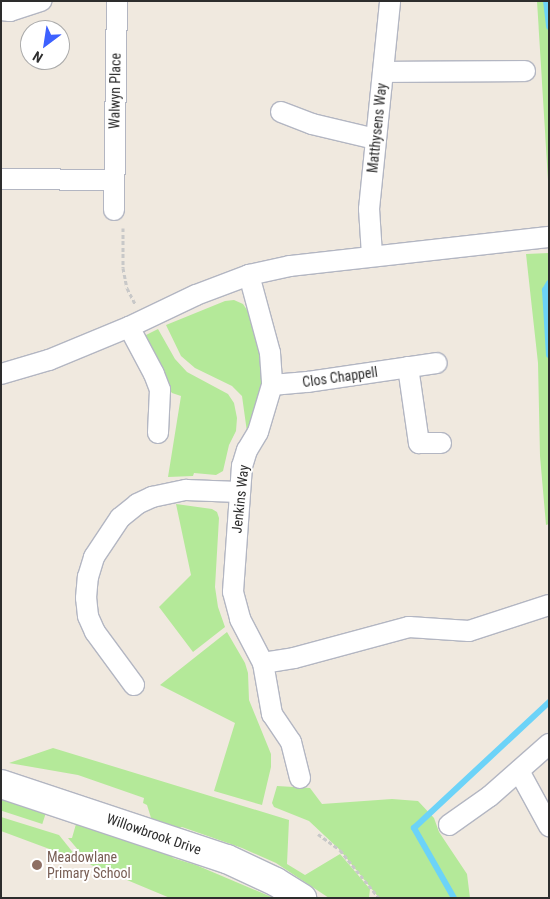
<!DOCTYPE html>
<style>
body{margin:0}
#map{position:relative;width:550px;height:899px;overflow:hidden;background:#f0e9df;font-family:"Roboto Condensed",sans-serif}
div>[style]{position:absolute}
.green>*{inset:0;background:#b4e999;transform-origin:0 0}
.stream>*{height:6px;margin:-3px;padding:0 3px;transform-origin:3px;border-radius:3px;background:#6cd3f8}
.path>*{height:3px;margin-top:-1.5px;transform-origin:0;background:repeating-linear-gradient(90deg,#c8c8c8 0 4px,transparent 0 6.5px)}
.roads{filter:drop-shadow(1px 0 #b3b6c2) drop-shadow(-1px 0 #b3b6c2) drop-shadow(0 1px #b3b6c2) drop-shadow(0 -1px #b3b6c2)}
.street>*{height:20px;margin:-10px;padding:0 10px;transform-origin:10px;border-radius:10px;background:#fff}
.secondary>*{height:28px;margin:-14px;padding:0 14px;transform-origin:14px;border-radius:14px;background:#fff}
.dots>*{width:14px;height:14px;translate:-50% -50%;box-sizing:border-box;border:2px solid #fff;border-radius:50%}
span{translate:-50% -50%;white-space:nowrap;text-align:center;line-height:1.15;-webkit-text-stroke:4px #fff;paint-order:stroke}
.street-label{font-size:14px;color:#2d2d2d}
.education-label{font-size:14px;color:#785e54}
.left{translate:0 -50%;text-align:left}
.frame{position:absolute;inset:0;border:2px solid #2d2d2d;pointer-events:none}
.north{position:absolute;left:20px;top:20px;width:50px;height:50px;box-sizing:border-box;background:#fff;border:1px solid #ababab;border-radius:50%;rotate:211deg;font-size:14px;font-weight:700;line-height:20px;text-align:center;color:#2d2d2d}
.north::after{content:'';display:block;margin:auto;width:18px;height:22px;background:#3d61ff;clip-path:polygon(50% 0,100% 100%,50% 72%,0 100%)}
</style>
<div id="map">
<div class="green">
<i style="clip-path:polygon(537px 1px,549px 1px,549px 195px,547px 164px)"></i>
<i style="clip-path:polygon(549px 253px,549px 524px,546px 525px,540px 456px,538px 363px,526px 254px)"></i>
<i style="clip-path:polygon(234px 300px,243px 304px,251px 316px,259px 344px,262px 371px,260px 398px,247px 432px,242px 396px,232px 386px,195px 368px,181px 356px,166px 325px,225px 301px)"></i>
<i style="clip-path:polygon(158px 329px,175px 359px,187px 372px,228px 394px,234px 403px,237px 418px,236px 431px,229px 445px,223px 471px,216px 475px,194px 473px,193px 476px,168px 477px,181px 396px,172px 393px,164px 384px,142px 337px)"></i>
<i style="clip-path:polygon(176px 504px,212px 509px,217px 512px,219px 518px,215px 587px,218px 607px,225px 627px,193px 652px,159px 607px,191px 575px)"></i>
<i style="clip-path:polygon(227px 632px,245px 663px,248px 673px,249px 700px,271px 754px,271px 767px,262px 805px,214px 791px,235px 723px,160px 685px)"></i>
<i style="clip-path:polygon(53px 748px,289px 820px,287px 864px,305px 875px,340px 854px,370px 889px,369px 898px,329px 898px,276px 863px,242px 848px,182px 827px,177px 829px,152px 821px,147px 805px,143px 803px,144px 798px,78px 775px,9px 763px)"></i>
<i style="clip-path:polygon(277px 786px,310px 788px,322px 804px,392px 799px,418px 801px,434px 818px,439px 832px,467px 874px,470px 898px,379px 898px,340px 850px,309px 821px,274px 807px,272px 803px)"></i>
<i style="left:1px;top:799px;width:47px;height:11px;rotate:18deg"></i>
<i style="clip-path:polygon(1px 817px,59px 835px,79px 860px,1px 831px)"></i>
<i style="clip-path:polygon(76px 824px,141px 845px,146px 843px,169px 851px,173px 858px,196px 865px,274px 898px,170px 898px,91px 865px,68px 838px,72px 838px)"></i>
</div>
<div class="stream">
<i style="left:546px;top:1px;width:26px;rotate:83deg"></i>
<i style="left:549px;top:283px;width:8px;rotate:120deg"></i>
<i style="left:545px;top:290px;width:65px;rotate:86.5deg"></i>
<i style="left:454px;top:898px;width:81px;rotate:-119.7deg"></i>
<i style="left:414px;top:828px;width:185px;rotate:-43deg"></i>
</div>
<div class="path">
<i style="left:123px;top:228px;width:40px;rotate:90deg"></i>
<i style="left:123px;top:268px;width:20px;rotate:79deg"></i>
<i style="left:127px;top:288px;width:18px;rotate:63deg"></i>
<i style="left:318px;top:834px;width:27px;rotate:36deg"></i>
<i style="left:340px;top:850px;width:62px;rotate:50.9deg"></i>
</div>
<div class="roads">
<div class="street">
<i style="left:1px;top:10px;width:9px;rotate:6deg"></i>
<i style="left:10px;top:11px;width:33px;rotate:-18deg"></i>
<i style="left:383px;top:72px;width:142px;rotate:-0.4deg"></i>
<i style="left:281px;top:112px;width:33px;rotate:21deg"></i>
<i style="left:312px;top:124px;width:65px;rotate:13.4deg"></i>
<i style="left:1px;top:179px;width:113px;rotate:0.5deg"></i>
<i style="left:114px;top:210px;width:209px;rotate:-89.2deg"></i>
<i style="left:372px;top:255px;width:46px;rotate:-93.7deg"></i>
<i style="left:369px;top:209px;width:209px;rotate:-84.2deg"></i>
<i style="left:249px;top:275px;width:81px;rotate:74.9deg"></i>
<i style="left:270px;top:353px;width:32px;rotate:86deg"></i>
<i style="left:272px;top:385px;width:49px;rotate:106.6deg"></i>
<i style="left:258px;top:432px;width:21px;rotate:121deg"></i>
<i style="left:247px;top:450px;width:17px;rotate:107deg"></i>
<i style="left:242px;top:466px;width:126px;rotate:94.1deg"></i>
<i style="left:233px;top:592px;width:28px;rotate:75deg"></i>
<i style="left:240px;top:619px;width:50px;rotate:62.4deg"></i>
<i style="left:263px;top:663px;width:52px;rotate:80deg"></i>
<i style="left:272px;top:714px;width:34px;rotate:56deg"></i>
<i style="left:291px;top:742px;width:37px;rotate:76deg"></i>
<i style="left:129px;top:327px;width:53px;rotate:62deg"></i>
<i style="left:154px;top:374px;width:17px;rotate:69deg"></i>
<i style="left:160px;top:390px;width:43px;rotate:92.7deg"></i>
<i style="left:408px;top:367px;width:77px;rotate:81.8deg"></i>
<i style="left:419px;top:443px;width:22px"></i>
<i style="left:1px;top:374px;width:50px;rotate:-16.3deg"></i>
<i style="left:49px;top:360px;width:87px;rotate:-22.4deg"></i>
<i style="left:129px;top:327px;width:74px;rotate:-25.5deg"></i>
<i style="left:196px;top:295px;width:57px;rotate:-20.7deg"></i>
<i style="left:249px;top:275px;width:42px;rotate:-12.4deg"></i>
<i style="left:290px;top:266px;width:261px;rotate:-6.4deg"></i>
<i style="left:272px;top:385px;width:36px;rotate:-5deg"></i>
<i style="left:308px;top:382px;width:130px;rotate:-8.4deg"></i>
<i style="left:263px;top:663px;width:31px;rotate:-9deg"></i>
<i style="left:294px;top:658px;width:119px;rotate:-15.1deg"></i>
<i style="left:409px;top:627px;width:60px;rotate:3.8deg"></i>
<i style="left:469px;top:631px;width:84px;rotate:-18deg"></i>
<i style="left:134px;top:685px;width:66px;rotate:-126.3deg"></i>
<i style="left:95px;top:632px;width:17px;rotate:-114deg"></i>
<i style="left:88px;top:616px;width:18px;rotate:-96deg"></i>
<i style="left:86px;top:598px;width:21px;rotate:-85deg"></i>
<i style="left:88px;top:577px;width:21px;rotate:-73deg"></i>
<i style="left:94px;top:557px;width:47px;rotate:-56.3deg"></i>
<i style="left:120px;top:518px;width:22px;rotate:-39deg"></i>
<i style="left:137px;top:504px;width:17px;rotate:-25deg"></i>
<i style="left:152px;top:497px;width:35px;rotate:-12deg"></i>
<i style="left:186px;top:490px;width:53px;rotate:2.2deg"></i>
<i style="left:519px;top:771px;width:63px;rotate:61.4deg"></i>
<i style="left:449px;top:825px;width:50px;rotate:-35.3deg"></i>
<i style="left:490px;top:796px;width:79px;rotate:-41.4deg"></i>
</div>
<div class="secondary">
<i style="left:1px;top:784px;width:238px;rotate:18.4deg"></i>
<i style="left:227px;top:859px;width:54px;rotate:25.1deg"></i>
<i style="left:276px;top:882px;width:31px;rotate:32deg"></i>
</div>
</div>
<div class="dots">
<i style="left:37px;top:865px;background:#8d6e63"></i>
</div>
<div class="street-label">
<span style="left:115px;top:91px;rotate:-89deg">Walwyn Place</span>
<span style="left:377px;top:128px;rotate:-84deg">Matthysens Way</span>
<span style="left:340px;top:377px;rotate:-8deg">Clos Chappell</span>
<span style="left:240px;top:499px;rotate:-84deg">Jenkins Way</span>
<span style="left:154px;top:834px;rotate:19deg">Willowbrook Drive</span>
</div>
<div class="education-label">
<span class="left" style="left:47px;top:865px">Meadowlane<br>Primary School</span>
</div>
<div class="frame"></div>
<div class="north">N</div>
</div>
